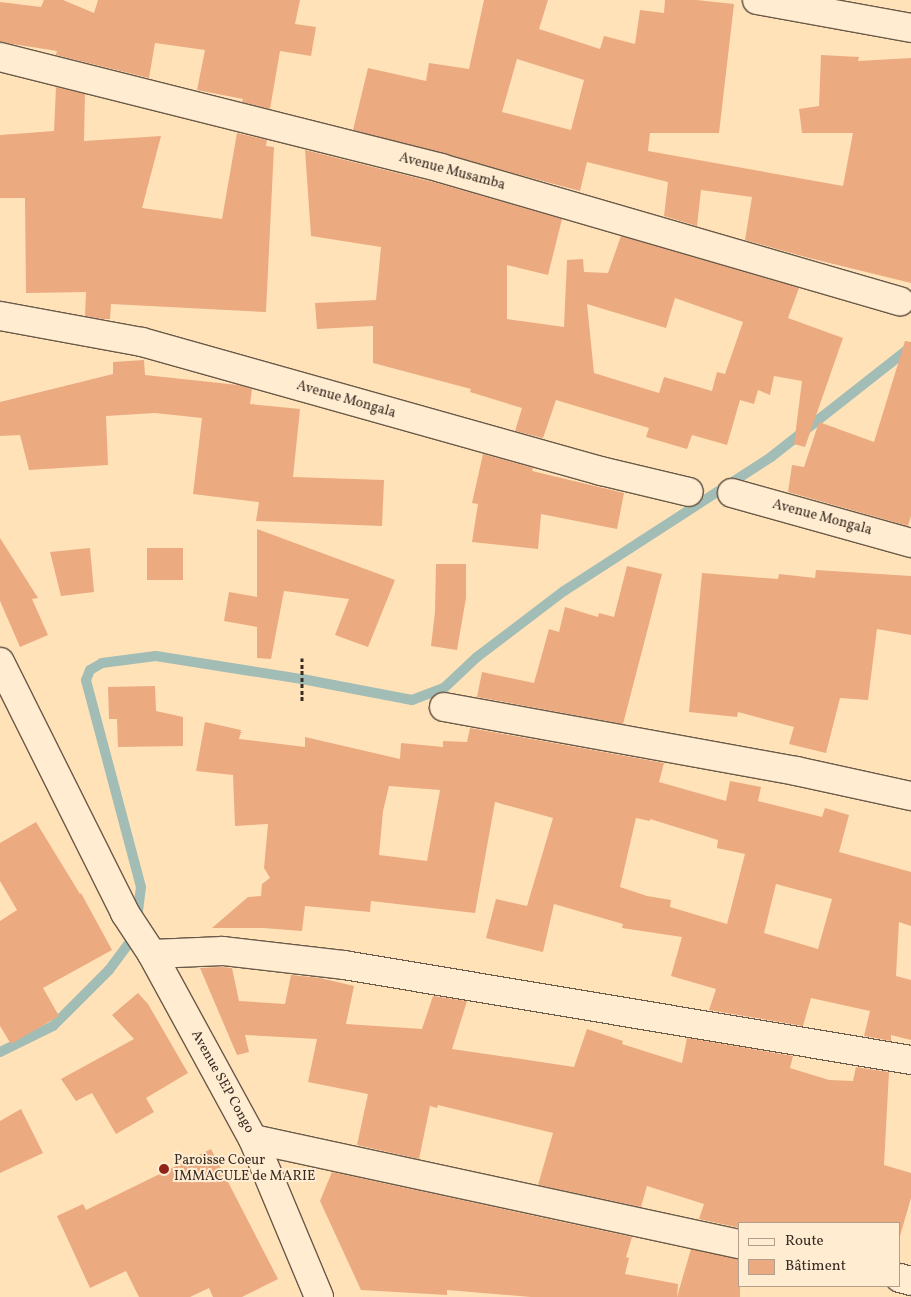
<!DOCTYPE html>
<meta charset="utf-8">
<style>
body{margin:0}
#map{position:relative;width:911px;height:1297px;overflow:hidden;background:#ffe2b8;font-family:Vollkorn,serif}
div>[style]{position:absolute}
.stream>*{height:10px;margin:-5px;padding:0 5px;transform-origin:5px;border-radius:5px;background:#a2bcb6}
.building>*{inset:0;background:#ecaa81;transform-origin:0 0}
.path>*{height:3px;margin-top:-1.5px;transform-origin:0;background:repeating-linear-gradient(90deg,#392c24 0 4px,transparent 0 6.5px)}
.roads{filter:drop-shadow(1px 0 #6a5a49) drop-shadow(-1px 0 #6a5a49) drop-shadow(0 1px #6a5a49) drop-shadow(0 -1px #6a5a49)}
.minor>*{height:28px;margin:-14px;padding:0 14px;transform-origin:14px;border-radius:14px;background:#ffecd1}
.dots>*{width:14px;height:14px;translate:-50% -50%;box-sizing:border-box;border:2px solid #ffecd1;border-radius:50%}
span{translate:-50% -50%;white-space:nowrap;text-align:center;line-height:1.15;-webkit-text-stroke:4px #ffecd1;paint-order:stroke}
.street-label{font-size:14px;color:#392c24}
.poi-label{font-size:14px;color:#392c24}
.left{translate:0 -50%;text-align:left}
.legend{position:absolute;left:738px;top:1222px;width:162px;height:65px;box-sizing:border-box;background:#ffecd1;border:1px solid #b09f8c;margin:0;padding:6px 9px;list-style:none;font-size:15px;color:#392c24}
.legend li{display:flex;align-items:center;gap:10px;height:25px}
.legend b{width:25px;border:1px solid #b09f8c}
</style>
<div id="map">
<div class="stream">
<i style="left:0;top:1052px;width:59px;rotate:-26.1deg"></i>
<i style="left:53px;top:1026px;width:79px;rotate:-45deg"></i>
<i style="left:109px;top:970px;width:44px;rotate:-53.4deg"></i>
<i style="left:135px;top:935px;width:48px;rotate:-82.9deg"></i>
<i style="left:141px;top:887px;width:214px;rotate:-104.9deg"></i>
<i style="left:86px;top:680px;width:11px;rotate:-68deg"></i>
<i style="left:90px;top:670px;width:14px;rotate:-30deg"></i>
<i style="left:102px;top:663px;width:54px;rotate:-7.4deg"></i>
<i style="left:156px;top:656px;width:148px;rotate:9deg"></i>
<i style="left:302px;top:679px;width:112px;rotate:10.8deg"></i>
<i style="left:412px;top:700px;width:34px;rotate:-21deg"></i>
<i style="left:444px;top:688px;width:45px;rotate:-43.2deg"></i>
<i style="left:477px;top:657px;width:109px;rotate:-37.2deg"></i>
<i style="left:564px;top:591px;width:247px;rotate:-32.9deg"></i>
<i style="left:771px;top:457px;width:178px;rotate:-38.2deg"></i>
</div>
<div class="building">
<i style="clip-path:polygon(44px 0,63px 0,94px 13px,98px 0,300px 0,295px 24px,316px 27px,311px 56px,280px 51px,270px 109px,242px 102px,243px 99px,197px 90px,205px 50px,155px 43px,149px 78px,56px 55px,57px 51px,0 42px,0 2px,41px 7px)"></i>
<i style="clip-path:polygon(evenodd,484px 0,548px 0,539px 29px,600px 49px,604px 36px,635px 44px,640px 10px,664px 13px,665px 0,696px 0,734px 4px,719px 133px,650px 133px,648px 151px,843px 186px,853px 133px,802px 133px,799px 109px,819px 106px,821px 55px,859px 57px,858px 61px,911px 58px,911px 283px,809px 258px,745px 240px,752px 197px,701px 190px,697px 226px,664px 216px,668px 182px,587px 162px,580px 191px,353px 130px,368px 68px,426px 81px,429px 63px,469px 69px,484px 0,517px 59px,584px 80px,571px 130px,502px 112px,517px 59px)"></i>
<i style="clip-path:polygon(56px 87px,85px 94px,84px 141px,161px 136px,142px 208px,222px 219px,237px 133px,267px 140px,266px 146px,274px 147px,266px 312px,111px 304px,110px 319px,102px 319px,85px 316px,86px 292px,26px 293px,25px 198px,0 198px,0 135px,54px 131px)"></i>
<i style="clip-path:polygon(evenodd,305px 150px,437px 183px,562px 219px,548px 275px,507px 265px,507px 319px,564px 327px,567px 260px,583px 259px,584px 272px,608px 273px,621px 236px,799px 288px,788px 318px,843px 338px,805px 447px,794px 444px,802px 381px,774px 376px,770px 395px,758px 390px,754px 404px,740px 400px,727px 445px,692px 435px,687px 449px,646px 437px,649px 428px,556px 400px,543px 438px,515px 431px,522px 408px,470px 392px,471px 389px,373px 363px,373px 326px,317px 329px,315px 303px,376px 300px,381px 247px,311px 236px,305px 150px,675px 298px,743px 322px,725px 374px,717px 372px,712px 391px,664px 377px,659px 393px,594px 373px,587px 304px,666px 328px,675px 298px)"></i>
<i style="clip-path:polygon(905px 341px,911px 342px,911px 516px,908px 526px,788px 492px,792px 465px,804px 467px,819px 422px,874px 442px)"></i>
<i style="clip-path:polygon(144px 360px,145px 375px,238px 385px,252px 389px,250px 404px,300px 409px,293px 477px,384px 480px,382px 526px,256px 521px,259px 502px,193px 494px,202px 418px,155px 413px,106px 416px,108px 465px,29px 470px,20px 435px,0 436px,0 402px,113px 374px,113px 362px)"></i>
<i style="clip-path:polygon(483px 454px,533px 468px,532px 471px,624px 493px,617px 529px,541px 514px,538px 549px,472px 542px,478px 504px,472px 503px)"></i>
<i style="clip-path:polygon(257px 529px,395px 580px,368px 647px,335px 635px,349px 599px,284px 591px,271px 659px,257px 658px,257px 627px,224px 621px,229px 592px,257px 597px)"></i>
<i style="clip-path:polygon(0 538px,38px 598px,32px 599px,48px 635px,20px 647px,0 601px)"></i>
<i style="clip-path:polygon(90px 548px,94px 592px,61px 596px,50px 552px)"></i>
<i style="left:147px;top:548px;width:36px;height:32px"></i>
<i style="clip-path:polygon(436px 564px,466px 564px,466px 598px,457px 650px,431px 646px,435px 612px)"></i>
<i style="clip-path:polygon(627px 566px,662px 574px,623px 724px,477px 697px,482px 672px,534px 683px,549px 629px,559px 632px,565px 607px,598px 617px,599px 613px,614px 617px)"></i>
<i style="clip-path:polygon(816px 570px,911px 576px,911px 635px,877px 629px,868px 700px,840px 698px,826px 753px,789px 744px,794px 727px,738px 712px,737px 717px,689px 712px,702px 573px,778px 579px,779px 574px,815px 578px)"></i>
<i style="clip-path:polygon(155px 686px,156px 711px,183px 717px,183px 746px,118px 747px,117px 719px,109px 719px,108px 687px)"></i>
<i style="clip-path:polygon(evenodd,205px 722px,241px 730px,239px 739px,305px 747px,305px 737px,400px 759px,401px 743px,443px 747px,443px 741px,467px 742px,470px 728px,664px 763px,659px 782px,726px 801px,730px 781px,761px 787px,758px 801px,822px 817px,825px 808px,849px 815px,839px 852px,911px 872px,911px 926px,899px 922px,896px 976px,911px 980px,911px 1040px,891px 1035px,891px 1041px,864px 1036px,870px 1011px,811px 998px,803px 1026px,709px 1010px,716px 989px,671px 976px,682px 937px,622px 928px,623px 924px,554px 904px,543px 952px,486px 938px,496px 899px,527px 906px,553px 818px,495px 802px,475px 913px,371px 901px,370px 912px,305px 906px,302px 931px,263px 928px,212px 928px,248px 897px,261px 896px,262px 884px,270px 878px,264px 868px,268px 824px,235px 826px,233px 775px,196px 771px,205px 722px,389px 786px,440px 790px,427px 861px,379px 855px,383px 811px,389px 786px,205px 722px,636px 818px,650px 821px,650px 819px,718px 840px,717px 848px,745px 854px,727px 924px,670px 907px,671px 900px,647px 896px,620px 887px,636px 818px,205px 722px,776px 884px,832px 899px,818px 949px,764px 933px,776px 884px)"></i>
<i style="clip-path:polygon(36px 822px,80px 894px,81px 893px,112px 950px,43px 988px,59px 1016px,11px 1044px,0 1026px,0 921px,17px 910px,0 881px,0 843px)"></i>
<i style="clip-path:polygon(222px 967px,232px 968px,239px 1001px,285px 1004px,291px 975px,320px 978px,354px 986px,346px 1024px,422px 1029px,433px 996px,467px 1001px,452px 1049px,521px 1059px,574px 1067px,587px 1029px,623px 1041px,622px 1044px,682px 1063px,687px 1038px,793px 1056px,790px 1068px,829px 1080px,853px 1081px,856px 1067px,889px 1072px,884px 1165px,911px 1173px,911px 1198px,900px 1236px,900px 1223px,740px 1223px,740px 1228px,699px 1219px,704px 1204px,647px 1186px,641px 1207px,538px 1185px,553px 1133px,438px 1105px,437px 1108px,430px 1106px,419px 1159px,357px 1145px,368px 1094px,308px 1082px,317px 1039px,245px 1035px,249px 1052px,237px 1055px,200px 968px)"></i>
<i style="clip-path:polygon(138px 993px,148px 1004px,188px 1073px,146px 1098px,154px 1112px,116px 1134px,92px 1093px,76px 1101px,61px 1079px,134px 1039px,112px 1015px)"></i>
<i style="clip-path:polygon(21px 1109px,43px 1153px,0 1173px,0 1121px)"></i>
<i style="clip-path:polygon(211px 1149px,278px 1279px,242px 1297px,213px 1297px,209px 1288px,190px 1297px,139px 1297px,126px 1271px,90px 1288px,57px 1216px,83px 1204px,86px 1210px)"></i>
<i style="clip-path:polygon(332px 1172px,632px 1237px,626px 1257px,629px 1258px,625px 1274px,678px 1284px,677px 1297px,531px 1297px,447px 1290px,447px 1295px,361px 1290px,320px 1201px)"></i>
<i style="clip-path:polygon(691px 1249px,740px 1259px,740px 1297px,677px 1297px)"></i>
</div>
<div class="path">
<i style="left:302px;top:658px;width:43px;rotate:90deg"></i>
</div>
<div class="roads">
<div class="minor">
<i style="left:757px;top:0;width:157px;rotate:10.3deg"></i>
<i style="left:0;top:57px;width:455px;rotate:14.1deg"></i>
<i style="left:441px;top:168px;width:478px;rotate:16.2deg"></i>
<i style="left:0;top:316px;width:144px;rotate:10.4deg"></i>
<i style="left:142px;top:342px;width:477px;rotate:15.7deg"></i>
<i style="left:601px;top:471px;width:90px;rotate:13.4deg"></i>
<i style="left:732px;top:493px;width:186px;rotate:15.6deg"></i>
<i style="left:0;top:662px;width:280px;rotate:63.5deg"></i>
<i style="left:125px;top:913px;width:49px;rotate:56.6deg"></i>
<i style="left:152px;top:954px;width:211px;rotate:61.4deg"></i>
<i style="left:253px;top:1139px;width:171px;rotate:67.3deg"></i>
<i style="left:444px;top:707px;width:358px;rotate:10.3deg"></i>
<i style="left:796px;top:771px;width:118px;rotate:12.3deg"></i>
<i style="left:152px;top:954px;width:71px;rotate:-2.4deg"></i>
<i style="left:223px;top:951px;width:122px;rotate:6.6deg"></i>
<i style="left:344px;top:965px;width:575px;rotate:9.51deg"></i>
<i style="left:253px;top:1139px;width:498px;rotate:12.2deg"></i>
<i style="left:900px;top:1278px;width:11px;rotate:15deg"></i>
</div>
</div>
<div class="dots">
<i style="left:164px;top:1169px;background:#8f2418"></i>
</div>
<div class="street-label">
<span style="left:452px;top:172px;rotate:15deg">Avenue Musamba</span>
<span style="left:346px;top:400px;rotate:16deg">Avenue Mongala</span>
<span style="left:822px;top:518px;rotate:15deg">Avenue Mongala</span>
<span style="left:222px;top:1082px;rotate:61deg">Avenue SEP Congo</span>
</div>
<div class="poi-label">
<span class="left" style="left:174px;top:1169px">Paroisse Coeur<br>IMMACULE de MARIE</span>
</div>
<ul class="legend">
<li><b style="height:6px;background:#ffecd1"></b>Route</li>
<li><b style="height:14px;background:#ecaa81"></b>Bâtiment</li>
</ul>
</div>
